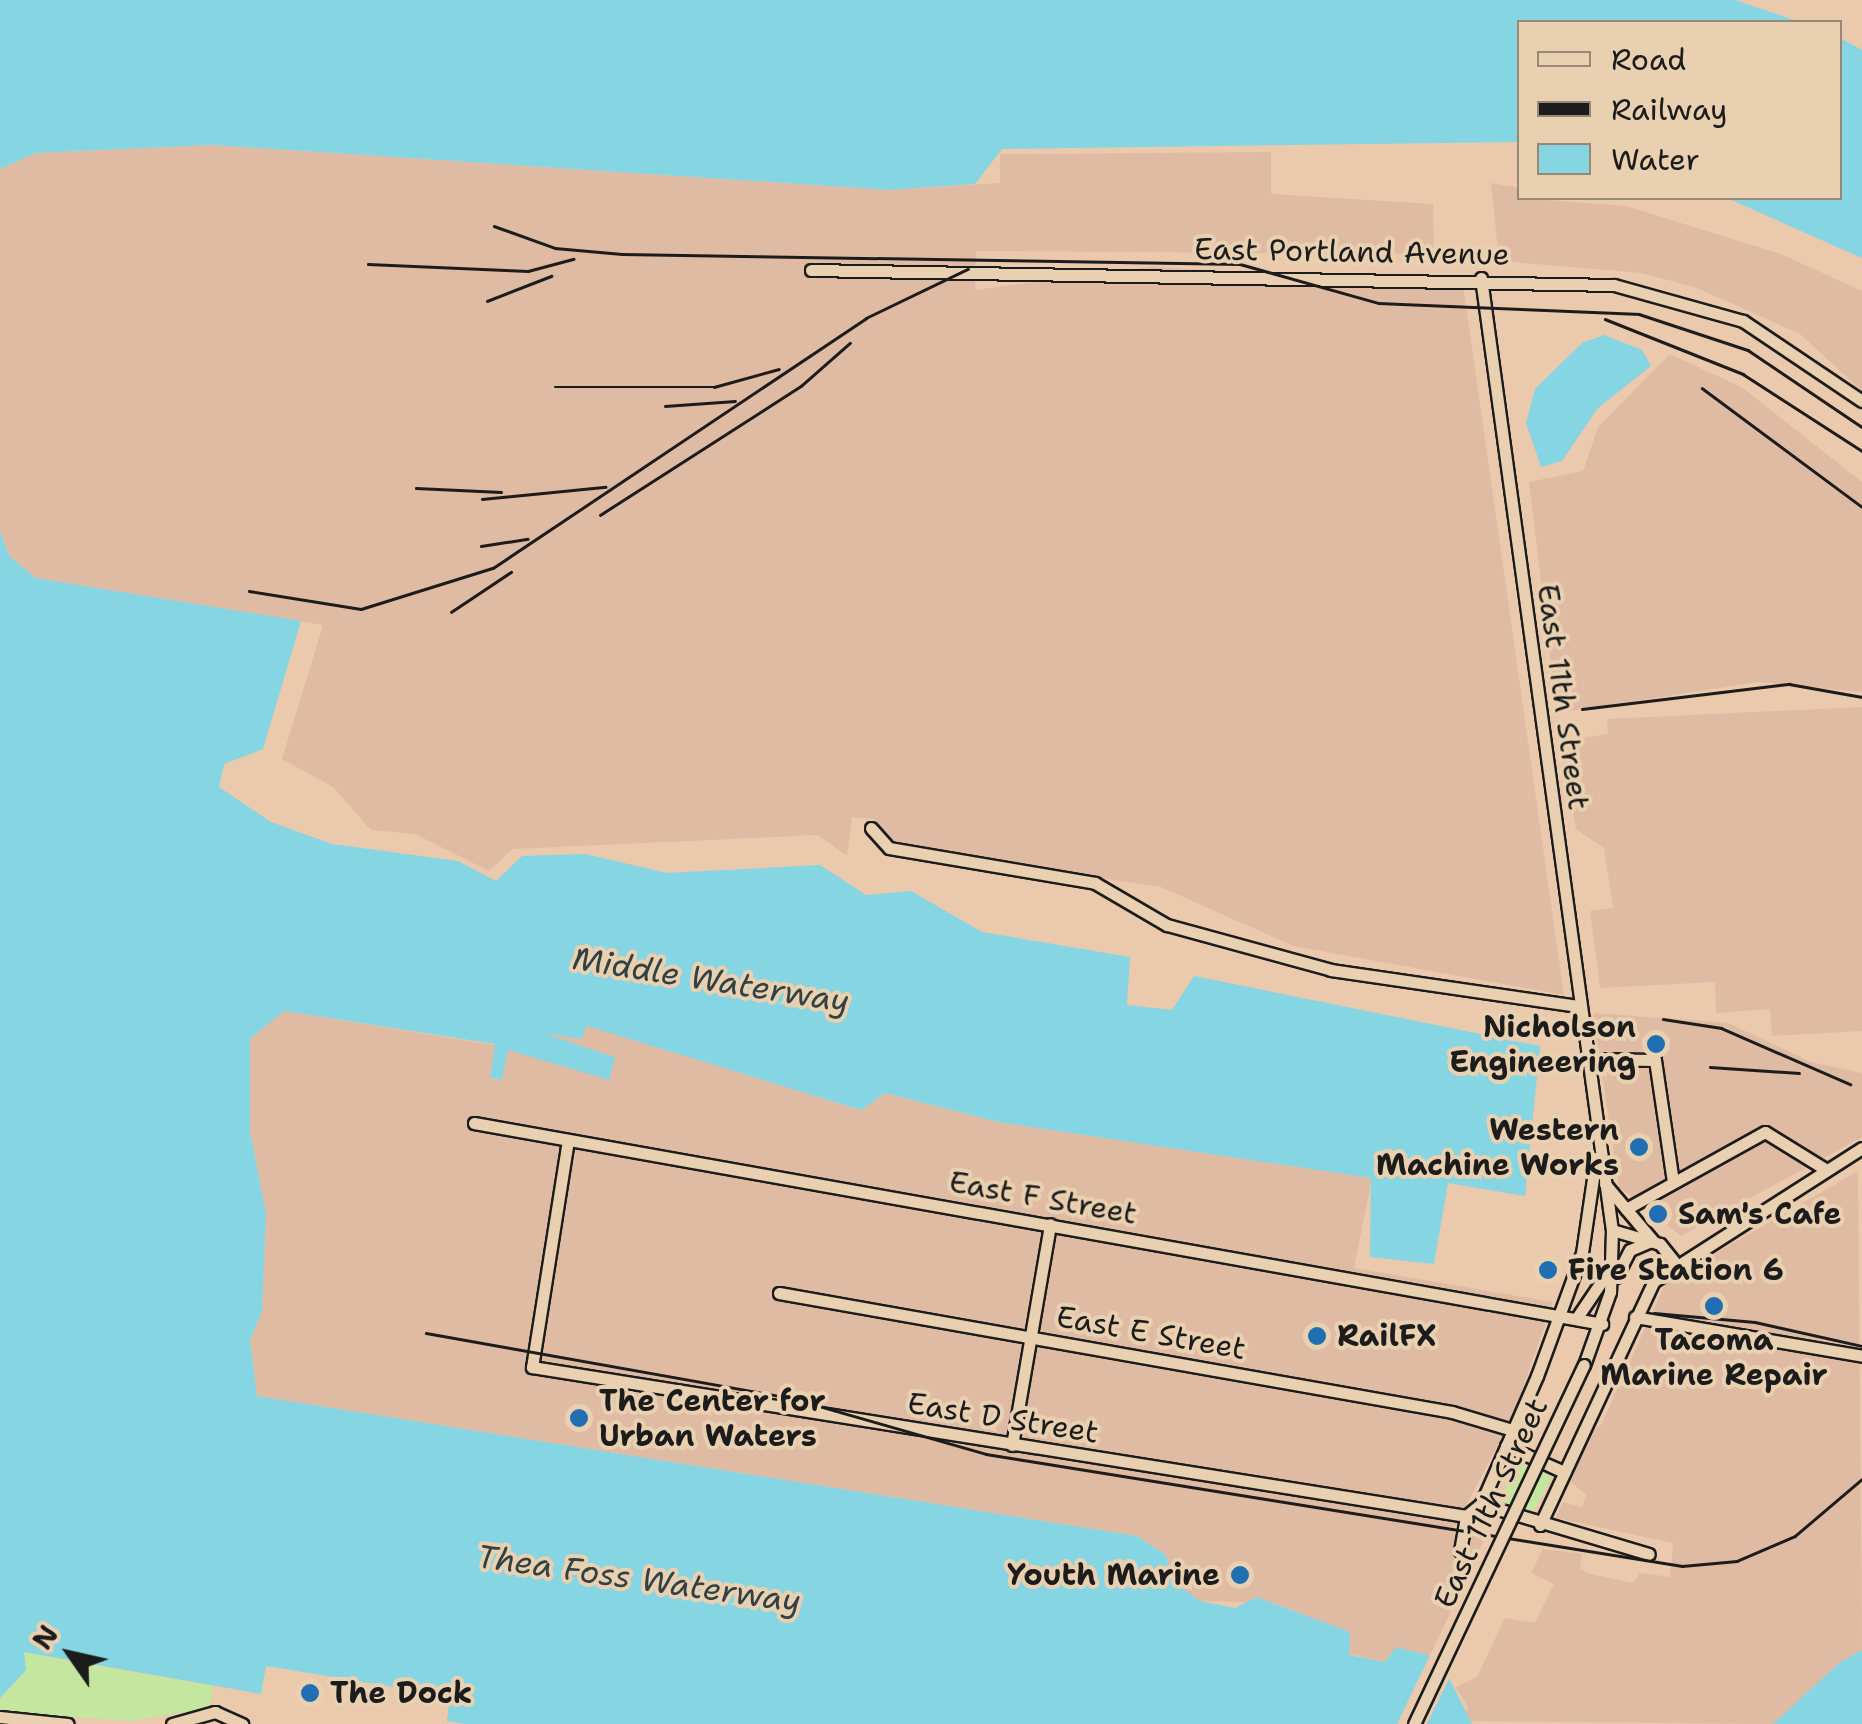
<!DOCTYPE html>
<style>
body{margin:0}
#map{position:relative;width:1862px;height:1724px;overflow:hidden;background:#eac9ad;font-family:"Shantell Sans",sans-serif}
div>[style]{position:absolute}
.built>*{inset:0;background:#e0bba3}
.green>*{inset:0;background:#c5e69f}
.water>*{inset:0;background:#85d5e2}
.pier>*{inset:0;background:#eac9ad}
.roads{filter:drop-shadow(2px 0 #1c1c1c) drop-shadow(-2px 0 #1c1c1c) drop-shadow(0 2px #1c1c1c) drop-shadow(0 -2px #1c1c1c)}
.minor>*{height:11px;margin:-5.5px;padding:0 5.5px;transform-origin:5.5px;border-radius:5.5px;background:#e8d0b0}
.rail>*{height:2.5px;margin:-1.25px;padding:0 1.25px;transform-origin:1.25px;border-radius:1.25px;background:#1c1c1c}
.bridges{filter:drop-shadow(2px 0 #1c1c1c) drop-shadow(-2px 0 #1c1c1c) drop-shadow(0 2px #1c1c1c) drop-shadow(0 -2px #1c1c1c)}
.minor-bridge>*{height:11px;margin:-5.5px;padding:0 5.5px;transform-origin:5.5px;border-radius:5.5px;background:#e8d0b0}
.dots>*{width:28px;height:28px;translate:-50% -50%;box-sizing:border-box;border:5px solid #e8d0b0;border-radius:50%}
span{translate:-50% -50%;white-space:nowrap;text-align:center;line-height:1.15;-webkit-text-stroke:8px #e8d0b0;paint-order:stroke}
.street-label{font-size:30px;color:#1c1c1c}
.poi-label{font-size:30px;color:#1c1c1c;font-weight:700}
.right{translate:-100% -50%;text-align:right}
.left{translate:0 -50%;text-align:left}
.water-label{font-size:32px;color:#314144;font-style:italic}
.legend{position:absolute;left:1517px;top:20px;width:325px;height:180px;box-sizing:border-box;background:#e8d0b0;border:2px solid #968875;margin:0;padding:12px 18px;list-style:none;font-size:30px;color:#1c1c1c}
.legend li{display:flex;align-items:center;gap:20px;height:50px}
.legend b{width:50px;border:2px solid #968875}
.north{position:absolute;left:20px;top:1604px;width:100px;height:100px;-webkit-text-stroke:8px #e8d0b0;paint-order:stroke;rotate:304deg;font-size:28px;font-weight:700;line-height:40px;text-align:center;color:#1c1c1c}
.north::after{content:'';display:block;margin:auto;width:35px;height:45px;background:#1c1c1c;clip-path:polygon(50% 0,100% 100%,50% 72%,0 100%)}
</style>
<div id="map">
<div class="built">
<i style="clip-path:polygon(212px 145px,889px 190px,1000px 183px,1000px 154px,1271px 152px,1271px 194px,1433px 204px,1434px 254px,976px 251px,975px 290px,1150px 267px,1463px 284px,1564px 995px,1293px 946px,1161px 887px,893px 847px,875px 819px,852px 817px,847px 856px,818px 835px,513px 849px,489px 871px,415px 834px,371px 830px,333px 787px,282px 759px,323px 625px,36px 578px,9px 556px,0 531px,0 169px,36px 153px)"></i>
<i style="clip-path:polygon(1491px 183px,1519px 188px,1520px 198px,1626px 206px,1781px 254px,1862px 291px,1862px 391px,1800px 334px,1697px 288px,1642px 273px,1499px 261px)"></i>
<i style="clip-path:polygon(1670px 354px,1743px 388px,1862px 482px,1862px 692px,1758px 682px,1557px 713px,1529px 482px,1583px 471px,1598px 427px)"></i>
<i style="clip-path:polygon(1862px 707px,1862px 1031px,1772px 1036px,1770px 1009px,1716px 1013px,1715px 982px,1600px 988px,1590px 911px,1613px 908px,1604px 848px,1576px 829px,1559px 742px,1608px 734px,1607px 719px)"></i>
<i style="clip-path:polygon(284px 1011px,495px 1045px,491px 1079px,502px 1080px,507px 1050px,544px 1027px,581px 1038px,587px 1025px,860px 1110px,885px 1093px,998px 1122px,1372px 1178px,1354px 1268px,1553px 1302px,1512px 1418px,1452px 1532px,1485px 1538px,1430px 1656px,1396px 1647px,1385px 1662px,1349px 1654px,1309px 1617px,1275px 1603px,1200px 1601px,1174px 1582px,1166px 1555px,1137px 1536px,257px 1396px,250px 1340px,262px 1310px,266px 1213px,250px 1131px,250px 1038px)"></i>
<i style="clip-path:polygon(1593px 1013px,1728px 1023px,1811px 1062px,1862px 1073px,1862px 1137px,1681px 1236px,1619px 1187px)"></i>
<i style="clip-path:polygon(1858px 1171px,1862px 1650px,1773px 1724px,1463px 1721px,1468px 1707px,1456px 1687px,1477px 1677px,1505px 1618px,1535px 1623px,1554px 1584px,1531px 1573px,1543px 1549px,1582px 1554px,1580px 1569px,1591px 1574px,1633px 1583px,1640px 1573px,1670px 1577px,1673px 1543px,1556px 1518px,1563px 1502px,1582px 1507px,1586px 1495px,1571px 1482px,1586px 1437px,1601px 1425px,1666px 1282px)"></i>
</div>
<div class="green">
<i style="clip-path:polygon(1516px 1462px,1552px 1476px,1526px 1525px,1494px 1514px)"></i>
<i style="clip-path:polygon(23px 1652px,214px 1686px,209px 1708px,132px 1721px,0 1712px,0 1698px,26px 1670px)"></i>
</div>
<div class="water">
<i style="clip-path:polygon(0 0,1735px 0,1800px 22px,1520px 22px,1519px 142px,1002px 149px,975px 184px,889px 190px,212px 145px,36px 153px,0 169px)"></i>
<i style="clip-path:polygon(1840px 38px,1862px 50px,1862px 258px,1727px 198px,1840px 198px)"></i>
<i style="clip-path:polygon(1604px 335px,1642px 350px,1651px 366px,1598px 408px,1562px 461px,1541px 467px,1526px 423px,1535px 389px,1582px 343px)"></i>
<i style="clip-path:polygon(0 531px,9px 556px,36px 578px,301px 621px,263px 749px,224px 764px,219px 787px,271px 822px,332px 844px,458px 861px,496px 881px,522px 856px,585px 854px,667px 873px,820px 865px,866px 895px,911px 891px,982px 932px,1130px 957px,1127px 1005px,1172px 1010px,1194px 976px,1540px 1046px,1525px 1196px,1448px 1183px,1434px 1264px,1370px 1257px,1371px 1178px,998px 1122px,885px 1093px,861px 1110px,587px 1026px,581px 1039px,543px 1033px,615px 1057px,609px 1080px,508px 1050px,502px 1080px,490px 1078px,495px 1044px,284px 1011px,250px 1039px,250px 1131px,266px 1213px,262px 1311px,250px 1340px,257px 1396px,1137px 1536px,1166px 1555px,1174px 1582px,1200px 1601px,1235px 1608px,1257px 1597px,1350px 1632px,1349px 1655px,1385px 1662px,1396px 1647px,1439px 1658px,1472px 1724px,465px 1724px,447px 1721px,450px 1696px,266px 1666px,261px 1694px,24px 1652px,26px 1670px,0 1698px)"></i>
<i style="clip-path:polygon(1862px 1650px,1862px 1724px,1773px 1724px,1839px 1663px)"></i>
</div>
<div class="pier">
<i style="clip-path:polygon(1432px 1651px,1453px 1671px,1427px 1724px,1397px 1724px)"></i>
</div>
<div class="roads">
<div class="minor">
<i style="left:811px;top:270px;width:803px;rotate:1.07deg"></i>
<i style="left:1614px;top:285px;width:134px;rotate:15.6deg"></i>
<i style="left:1743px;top:321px;width:143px;rotate:33.9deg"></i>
<i style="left:1481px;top:278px;width:961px;rotate:82.17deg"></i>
<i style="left:1612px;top:1230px;width:62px;rotate:91.8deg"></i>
<i style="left:1610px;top:1292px;width:77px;rotate:109.6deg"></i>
<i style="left:871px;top:828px;width:27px;rotate:48deg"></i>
<i style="left:889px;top:848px;width:209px;rotate:9.6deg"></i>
<i style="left:1095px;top:883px;width:83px;rotate:30.3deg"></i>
<i style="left:1167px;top:925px;width:170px;rotate:15.3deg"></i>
<i style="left:1331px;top:970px;width:251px;rotate:8.3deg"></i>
<i style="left:1588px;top:1059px;width:67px;rotate:0.9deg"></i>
<i style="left:1655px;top:1060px;width:123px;rotate:81.6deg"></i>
<i style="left:474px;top:1123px;width:1146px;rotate:10.1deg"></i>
<i style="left:568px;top:1140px;width:230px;rotate:99deg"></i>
<i style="left:532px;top:1367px;width:946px;rotate:9.06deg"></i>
<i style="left:1605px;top:1184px;width:75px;rotate:49.9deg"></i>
<i style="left:1626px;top:1209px;width:159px;rotate:-29deg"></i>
<i style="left:1765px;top:1132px;width:70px;rotate:31.7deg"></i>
<i style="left:1612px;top:1230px;width:50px;rotate:16.3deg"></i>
<i style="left:1660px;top:1244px;width:22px;rotate:51deg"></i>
<i style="left:1616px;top:1277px;width:30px;rotate:-63deg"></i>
<i style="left:1630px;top:1250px;width:21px;rotate:-23deg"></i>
<i style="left:779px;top:1293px;width:683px;rotate:10.03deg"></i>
<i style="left:1452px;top:1412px;width:63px;rotate:16.7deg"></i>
<i style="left:1635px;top:1317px;width:230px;rotate:9.7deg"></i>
<i style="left:1576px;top:1319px;width:59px;rotate:-56deg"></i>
<i style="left:1012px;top:1445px;width:224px;rotate:-80.2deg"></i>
<i style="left:1506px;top:1446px;width:64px;rotate:24.1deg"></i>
<i style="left:1481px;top:1504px;width:175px;rotate:16.6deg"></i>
<i style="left:1540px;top:1525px;width:269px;rotate:-65deg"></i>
<i style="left:1654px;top:1281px;width:247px;rotate:-32.6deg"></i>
<i style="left:1460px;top:1551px;width:36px;rotate:-80deg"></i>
<i style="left:1466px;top:1516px;width:19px;rotate:-39deg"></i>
<i style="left:1481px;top:1504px;width:140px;rotate:-66.4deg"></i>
<i style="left:1537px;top:1376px;width:131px;rotate:-69.9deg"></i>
<i style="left:1582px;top:1253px;width:96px;rotate:-81.6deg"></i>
<i style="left:0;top:1717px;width:68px;rotate:5.9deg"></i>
<i style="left:172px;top:1724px;width:45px;rotate:-15.6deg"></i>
<i style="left:215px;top:1712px;width:30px;rotate:24deg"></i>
</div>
</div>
<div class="rail">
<i style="left:494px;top:226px;width:65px;rotate:19.8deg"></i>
<i style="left:555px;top:248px;width:67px;rotate:5.1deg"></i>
<i style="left:622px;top:254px;width:618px;rotate:0.93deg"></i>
<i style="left:1240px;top:264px;width:144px;rotate:15.7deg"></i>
<i style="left:1379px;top:303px;width:260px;rotate:2.4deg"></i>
<i style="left:1639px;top:314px;width:115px;rotate:18.3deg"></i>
<i style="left:1748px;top:350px;width:138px;rotate:34deg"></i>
<i style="left:368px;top:264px;width:160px;rotate:2.5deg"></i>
<i style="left:528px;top:271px;width:47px;rotate:-14.9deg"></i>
<i style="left:487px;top:301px;width:69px;rotate:-21.3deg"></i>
<i style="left:1605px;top:319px;width:149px;rotate:21.7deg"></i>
<i style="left:1743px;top:374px;width:142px;rotate:32.9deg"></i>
<i style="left:555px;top:387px;width:159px"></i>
<i style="left:714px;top:387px;width:67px;rotate:-15.5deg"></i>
<i style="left:1702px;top:388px;width:199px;rotate:36.6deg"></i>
<i style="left:665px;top:406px;width:70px;rotate:-4.1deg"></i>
<i style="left:416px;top:488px;width:85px;rotate:2.7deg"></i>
<i style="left:482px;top:499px;width:124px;rotate:-5.6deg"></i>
<i style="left:600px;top:515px;width:239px;rotate:-32.7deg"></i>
<i style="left:801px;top:386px;width:65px;rotate:-41.3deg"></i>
<i style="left:481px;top:546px;width:47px;rotate:-8.7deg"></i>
<i style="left:249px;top:591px;width:113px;rotate:9.1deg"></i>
<i style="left:361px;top:609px;width:138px;rotate:-17.3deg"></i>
<i style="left:493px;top:568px;width:449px;rotate:-33.8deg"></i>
<i style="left:866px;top:318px;width:113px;rotate:-25.7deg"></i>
<i style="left:451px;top:612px;width:72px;rotate:-33.7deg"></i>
<i style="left:1582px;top:709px;width:209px;rotate:-6.9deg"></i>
<i style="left:1789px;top:684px;width:74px;rotate:10.1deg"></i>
<i style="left:1663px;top:1019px;width:59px;rotate:8.8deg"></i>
<i style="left:1721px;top:1028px;width:141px;rotate:23.5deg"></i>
<i style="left:1710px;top:1067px;width:89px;rotate:3.9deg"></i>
<i style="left:1654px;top:1313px;width:101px;rotate:5.1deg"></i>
<i style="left:1755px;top:1322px;width:110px;rotate:12.6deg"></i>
<i style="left:426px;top:1333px;width:371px;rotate:10.1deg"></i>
<i style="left:791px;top:1398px;width:203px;rotate:16deg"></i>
<i style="left:986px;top:1454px;width:705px;rotate:9.14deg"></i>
<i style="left:1682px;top:1566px;width:55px;rotate:-5.2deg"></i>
<i style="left:1737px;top:1561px;width:63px;rotate:-23.3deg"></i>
<i style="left:1795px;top:1536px;width:88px;rotate:-40.4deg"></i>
</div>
<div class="bridges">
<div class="minor-bridge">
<i style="left:1414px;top:1724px;width:397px;rotate:-64.7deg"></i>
</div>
</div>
<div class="dots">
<i style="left:1656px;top:1044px;background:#1f6fb2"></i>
<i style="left:1639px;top:1147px;background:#1f6fb2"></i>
<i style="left:1658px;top:1214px;background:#1f6fb2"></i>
<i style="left:1548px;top:1270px;background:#1f6fb2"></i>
<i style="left:1714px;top:1306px;background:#1f6fb2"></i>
<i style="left:1317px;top:1336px;background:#1f6fb2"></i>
<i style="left:579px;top:1418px;background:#1f6fb2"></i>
<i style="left:1240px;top:1575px;background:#1f6fb2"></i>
<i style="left:310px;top:1693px;background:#1f6fb2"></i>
</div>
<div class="street-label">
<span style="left:1352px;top:252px;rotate:1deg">East Portland Avenue</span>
<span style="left:1563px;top:697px;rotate:82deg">East 11th Street</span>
<span style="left:1043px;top:1198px;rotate:10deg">East F Street</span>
<span style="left:1151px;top:1333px;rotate:10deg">East E Street</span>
<span style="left:1003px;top:1418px;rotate:9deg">East D Street</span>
<span style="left:1491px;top:1503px;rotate:-65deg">East 11th Street</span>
</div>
<div class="poi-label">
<span class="right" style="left:1636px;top:1044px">Nicholson<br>Engineering</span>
<span class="right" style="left:1619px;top:1147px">Western<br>Machine Works</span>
<span class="left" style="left:1678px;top:1214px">Sam's Cafe</span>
<span class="left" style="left:1568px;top:1270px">Fire Station 6</span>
<span class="left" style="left:1337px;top:1336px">RailFX</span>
<span style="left:1714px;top:1357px">Tacoma<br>Marine Repair</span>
<span class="left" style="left:599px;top:1418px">The Center for<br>Urban Waters</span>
<span class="right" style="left:1220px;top:1575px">Youth Marine</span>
<span class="left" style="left:330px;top:1693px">The Dock</span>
</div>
<div class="water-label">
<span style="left:711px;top:980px;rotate:9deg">Middle Waterway</span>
<span style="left:639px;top:1579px;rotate:8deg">Thea Foss Waterway</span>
</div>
<ul class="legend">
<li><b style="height:12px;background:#e8d0b0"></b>Road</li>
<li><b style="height:12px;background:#1c1c1c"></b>Railway</li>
<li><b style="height:28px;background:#85d5e2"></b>Water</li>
</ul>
<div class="north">N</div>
</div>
